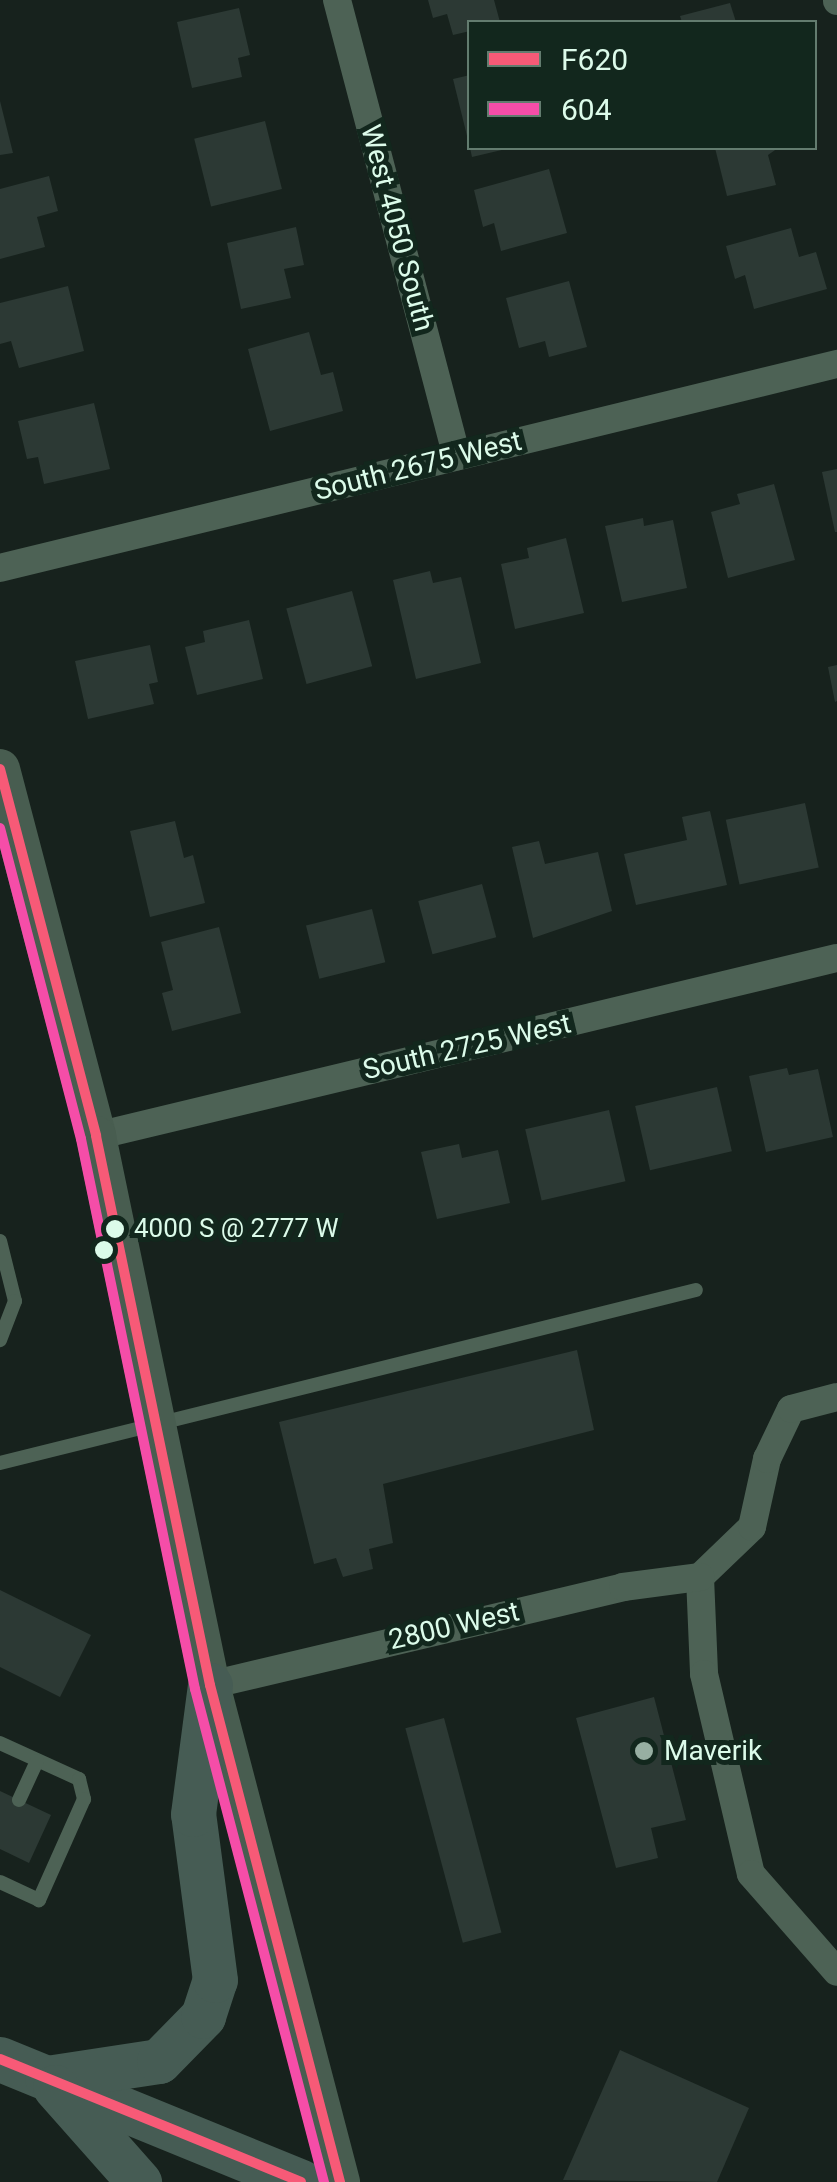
<!DOCTYPE html>
<style>
body{margin:0}
#map{position:relative;width:837px;height:2182px;overflow:hidden;background:#17221d;font-family:Roboto,sans-serif}
div>[style]{position:absolute}
.building>*{inset:0;background:#2c3934;transform-origin:0 0}
.lane>*{height:14px;margin:-7px;padding:0 7px;transform-origin:7px;border-radius:7px;background:#4d6255}
.street>*{height:28px;margin:-14px;padding:0 14px;transform-origin:14px;border-radius:14px;background:#4d6255}
.secondary>*{height:40px;margin:-20px;padding:0 20px;transform-origin:20px;border-radius:20px;background:#485d50}
.primary>*{height:45px;margin:-22.5px;padding:0 22.5px;transform-origin:22.5px;border-radius:22.5px;background:#465c54}
.bus-1>*{height:10px;margin:-5px;padding:0 5px;transform-origin:5px;border-radius:5px;background:#f75a77}
.bus-2>*{height:10px;margin:-5px;padding:0 5px;transform-origin:5px;border-radius:5px;background:#f54da8}
.dots>*{width:28px;height:28px;translate:-50% -50%;box-sizing:border-box;border:5px solid #12271d;border-radius:50%}
span{translate:-50% -50%;white-space:nowrap;text-align:center;line-height:1.15;-webkit-text-stroke:10px #12271d;paint-order:stroke}
.bus-label{font-size:26px;color:#dcfbea}
.left{translate:0 -50%;text-align:left}
.street-label{font-size:28px;color:#dcfbea}
.poi-label{font-size:28px;color:#dcfbea}
.legend{position:absolute;left:467px;top:20px;width:350px;height:130px;box-sizing:border-box;background:#12271d;border:2px solid #637c6f;margin:0;padding:12px 18px;list-style:none;font-size:30px;color:#dcfbea}
.legend li{display:flex;align-items:center;gap:20px;height:50px}
.legend b{width:50px;border:2px solid #637c6f}
</style>
<div id="map">
<div class="building">
<i style="clip-path:polygon(428px 0,494px 0,500px 22px,470px 22px,470px 31px,453px 35px,447px 14px,433px 18px)"></i>
<i style="clip-path:polygon(730px 3px,736px 22px,682px 22px,680px 16px)"></i>
<i style="clip-path:polygon(239px 8px,250px 55px,238px 58px,242px 77px,192px 88px,177px 22px)"></i>
<i style="clip-path:polygon(470px 75px,470px 140px,468px 140px,453px 79px)"></i>
<i style="clip-path:polygon(0 101px,13px 153px,0 155px)"></i>
<i style="left:265px;top:121px;width:70px;height:73px;rotate:76deg"></i>
<i style="clip-path:polygon(470px 148px,506px 148px,506px 149px,472px 157px)"></i>
<i style="clip-path:polygon(715px 148px,778px 148px,768px 155px,776px 185px,727px 196px)"></i>
<i style="clip-path:polygon(549px 169px,567px 233px,501px 251px,494px 223px,483px 227px,474px 190px)"></i>
<i style="clip-path:polygon(49px 176px,58px 211px,37px 217px,45px 247px,0 259px,0 189px)"></i>
<i style="clip-path:polygon(296px 227px,304px 265px,284px 269px,291px 298px,241px 309px,227px 243px)"></i>
<i style="clip-path:polygon(791px 228px,799px 257px,816px 252px,827px 289px,754px 309px,745px 275px,735px 279px,726px 246px)"></i>
<i style="clip-path:polygon(569px 281px,587px 347px,549px 357px,545px 341px,519px 348px,506px 298px)"></i>
<i style="clip-path:polygon(68px 286px,84px 351px,19px 368px,11px 341px,0 344px,0 303px)"></i>
<i style="clip-path:polygon(309px 332px,321px 375px,333px 372px,343px 411px,270px 431px,248px 349px)"></i>
<i style="clip-path:polygon(94px 403px,110px 469px,44px 484px,38px 457px,27px 459px,18px 421px)"></i>
<i style="clip-path:polygon(837px 469px,837px 532px,835px 532px,822px 472px)"></i>
<i style="clip-path:polygon(774px 484px,795px 560px,728px 578px,711px 512px,740px 504px,737px 494px)"></i>
<i style="clip-path:polygon(643px 518px,644px 526px,673px 520px,687px 588px,622px 602px,605px 526px)"></i>
<i style="clip-path:polygon(566px 538px,584px 613px,515px 629px,501px 564px,529px 558px,527px 548px)"></i>
<i style="clip-path:polygon(430px 571px,433px 583px,461px 577px,481px 663px,416px 679px,393px 580px)"></i>
<i style="left:352px;top:591px;width:78px;height:68px;rotate:75deg"></i>
<i style="clip-path:polygon(249px 620px,263px 679px,197px 695px,185px 647px,205px 642px,203px 631px)"></i>
<i style="clip-path:polygon(150px 645px,158px 682px,149px 684px,154px 704px,88px 719px,75px 661px)"></i>
<i style="clip-path:polygon(837px 665px,837px 701px,835px 702px,828px 667px)"></i>
<i style="left:805px;top:803px;width:66px;height:81px;rotate:78deg"></i>
<i style="clip-path:polygon(710px 811px,727px 885px,636px 905px,624px 854px,687px 840px,682px 817px)"></i>
<i style="clip-path:polygon(175px 821px,184px 858px,193px 855px,205px 903px,150px 917px,130px 831px)"></i>
<i style="clip-path:polygon(539px 841px,545px 864px,598px 852px,612px 911px,533px 938px,512px 847px)"></i>
<i style="left:482px;top:884px;width:55px;height:66px;rotate:75deg"></i>
<i style="left:372px;top:909px;width:55px;height:68px;rotate:76deg"></i>
<i style="clip-path:polygon(219px 927px,241px 1013px,172px 1031px,162px 993px,173px 990px,161px 942px)"></i>
<i style="clip-path:polygon(787px 1068px,789px 1075px,818px 1069px,833px 1137px,766px 1152px,749px 1076px)"></i>
<i style="left:717px;top:1087px;width:66px;height:84px;rotate:77deg"></i>
<i style="left:609px;top:1110px;width:73px;height:86px;rotate:77deg"></i>
<i style="clip-path:polygon(459px 1144px,462px 1158px,498px 1150px,510px 1203px,437px 1219px,421px 1152px)"></i>
<i style="clip-path:polygon(577px 1350px,594px 1430px,383px 1484px,393px 1543px,369px 1549px,373px 1569px,343px 1577px,336px 1558px,314px 1564px,279px 1422px)"></i>
<i style="clip-path:polygon(0 1590px,91px 1635px,60px 1697px,0 1667px)"></i>
<i style="clip-path:polygon(654px 1697px,686px 1820px,651px 1828px,658px 1858px,616px 1868px,576px 1718px)"></i>
<i style="left:444px;top:1718px;width:222px;height:40px;rotate:75deg"></i>
<i style="clip-path:polygon(0 1791px,51px 1815px,29px 1863px,0 1849px)"></i>
<i style="clip-path:polygon(620px 2050px,749px 2108px,717px 2182px,563px 2180px)"></i>
</div>
<div class="lane">
<i style="left:0;top:1241px;width:62px;rotate:76deg"></i>
<i style="left:15px;top:1301px;width:42px;rotate:111deg"></i>
<i style="left:0;top:1463px;width:717px;rotate:-13.96deg"></i>
<i style="left:0;top:1743px;width:87px;rotate:24.5deg"></i>
<i style="left:79px;top:1779px;width:21px;rotate:76deg"></i>
<i style="left:84px;top:1799px;width:111px;rotate:114deg"></i>
<i style="left:39px;top:1900px;width:43px;rotate:-155.2deg"></i>
<i style="left:19px;top:1800px;width:43px;rotate:-65.2deg"></i>
</div>
<div class="street">
<i style="left:337px;top:0;width:472px;rotate:75.3deg"></i>
<i style="left:837px;top:0;width:1px;rotate:90deg"></i>
<i style="left:0;top:568px;width:862px;rotate:-13.7deg"></i>
<i style="left:96px;top:1136px;width:762px;rotate:-13.51deg"></i>
<i style="left:700px;top:1577px;width:97px;rotate:87.6deg"></i>
<i style="left:704px;top:1674px;width:205px;rotate:76.8deg"></i>
<i style="left:751px;top:1874px;width:130px;rotate:48.7deg"></i>
<i style="left:700px;top:1577px;width:72px;rotate:-43.9deg"></i>
<i style="left:752px;top:1527px;width:70px;rotate:-77.6deg"></i>
<i style="left:767px;top:1459px;width:55px;rotate:-64.4deg"></i>
<i style="left:791px;top:1409px;width:48px;rotate:-14.6deg"></i>
<i style="left:210px;top:1685px;width:424px;rotate:-13.3deg"></i>
<i style="left:623px;top:1587px;width:78px;rotate:-7.4deg"></i>
</div>
<div class="secondary">
<i style="left:0;top:769px;width:379px;rotate:75.3deg"></i>
<i style="left:96px;top:1136px;width:561px;rotate:78.27deg"></i>
<i style="left:210px;top:1685px;width:514px;rotate:75.34deg"></i>
</div>
<div class="primary">
<i style="left:0;top:2059px;width:325px;rotate:22.2deg"></i>
<i style="left:47px;top:2078px;width:113px;rotate:-8.6deg"></i>
<i style="left:159px;top:2061px;width:63px;rotate:-45.6deg"></i>
<i style="left:203px;top:2016px;width:38px;rotate:-72deg"></i>
<i style="left:215px;top:1980px;width:167px;rotate:-97.5deg"></i>
<i style="left:193px;top:1814px;width:130px;rotate:-82.5deg"></i>
<i style="left:55px;top:2087px;width:127px;rotate:48.5deg"></i>
</div>
<div class="bus-1">
<i style="left:0;top:769px;width:379px;rotate:75.3deg"></i>
<i style="left:96px;top:1136px;width:561px;rotate:78.27deg"></i>
<i style="left:210px;top:1685px;width:514px;rotate:75.34deg"></i>
<i style="left:0;top:2059px;width:325px;rotate:22.2deg"></i>
</div>
<div class="bus-2">
<i style="left:0;top:828px;width:321px;rotate:75.4deg"></i>
<i style="left:81px;top:1139px;width:562px;rotate:78.29deg"></i>
<i style="left:195px;top:1689px;width:510px;rotate:75.34deg"></i>
</div>
<div class="dots">
<i style="left:115px;top:1229px;background:#dcfbea"></i>
<i style="left:104px;top:1250px;background:#dcfbea"></i>
<i style="left:644px;top:1751px;background:#97afa2"></i>
</div>
<div class="bus-label">
<span class="left" style="left:134px;top:1229px">4000 S @ 2777 W</span>
</div>
<div class="street-label">
<span style="left:397px;top:228px;rotate:75deg">West 4050 South</span>
<span style="left:418px;top:466px;rotate:-14deg">South 2675 West</span>
<span style="left:467px;top:1047px;rotate:-13deg">South 2725 West</span>
<span style="left:454px;top:1626px;rotate:-13deg">2800 West</span>
</div>
<div class="poi-label">
<span class="left" style="left:664px;top:1751px">Maverik</span>
</div>
<ul class="legend">
<li><b style="height:12px;background:#f75a77"></b>F620</li>
<li><b style="height:12px;background:#f54da8"></b>604</li>
</ul>
</div>
